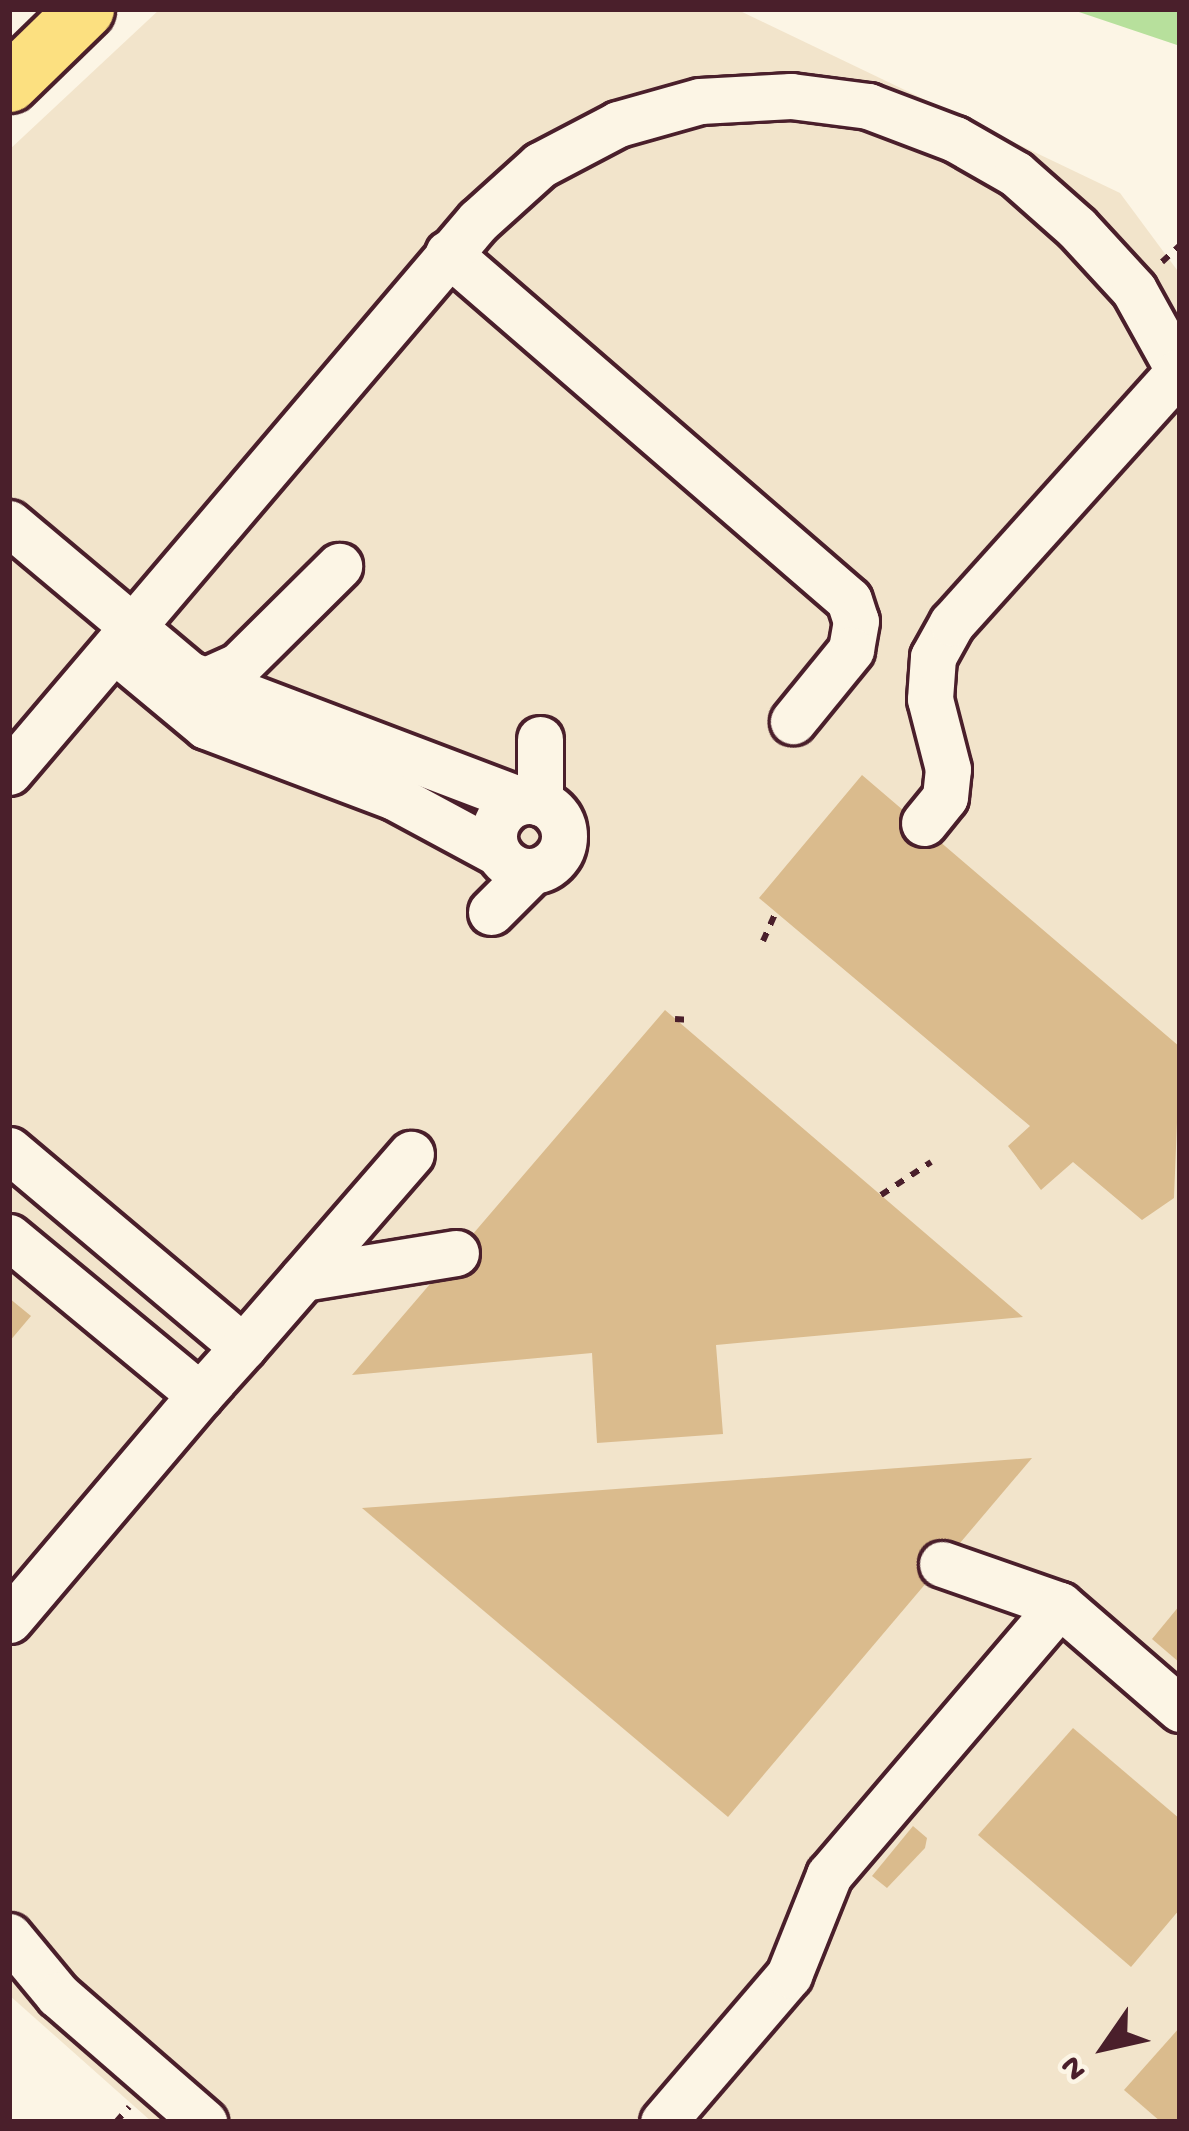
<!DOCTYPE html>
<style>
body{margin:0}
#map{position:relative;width:1189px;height:2131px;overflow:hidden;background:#fcf5e5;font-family:"Gochi Hand",sans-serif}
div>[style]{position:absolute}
.built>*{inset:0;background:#f2e4cb}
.green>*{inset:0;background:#b7e09c}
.building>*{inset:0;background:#dabb8d}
.path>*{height:6px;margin-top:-3px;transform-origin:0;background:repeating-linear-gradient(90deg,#4a1f2b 0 9px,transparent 0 18px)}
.roads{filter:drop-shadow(3px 0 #4a1f2b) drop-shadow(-3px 0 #4a1f2b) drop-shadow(0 3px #4a1f2b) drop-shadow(0 -3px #4a1f2b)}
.minor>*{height:45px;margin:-22.5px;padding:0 22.5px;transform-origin:22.5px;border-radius:22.5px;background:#fcf5e5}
.minor>.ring{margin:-22.5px;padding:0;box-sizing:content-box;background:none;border:45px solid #fcf5e5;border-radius:50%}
.major>*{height:57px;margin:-28.5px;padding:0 28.5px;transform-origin:28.5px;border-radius:28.5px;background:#fce080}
span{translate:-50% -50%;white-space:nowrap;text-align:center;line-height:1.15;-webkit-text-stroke:9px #fcf5e5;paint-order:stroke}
.frame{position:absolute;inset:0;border:12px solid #4a1f2b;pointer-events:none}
.north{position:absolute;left:1045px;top:1987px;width:120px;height:120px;-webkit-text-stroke:9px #fcf5e5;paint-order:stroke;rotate:236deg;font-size:33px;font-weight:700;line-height:48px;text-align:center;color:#4a1f2b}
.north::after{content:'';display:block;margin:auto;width:42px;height:54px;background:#4a1f2b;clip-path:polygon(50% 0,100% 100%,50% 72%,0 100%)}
</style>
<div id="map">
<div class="built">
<i style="clip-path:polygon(160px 9px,736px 9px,1120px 193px,1180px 274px,1180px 2122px,152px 2122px,9px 1995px,9px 150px)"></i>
</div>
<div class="green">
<i style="clip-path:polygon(1070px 9px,1180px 9px,1180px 46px)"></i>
</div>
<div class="building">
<i style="clip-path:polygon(862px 775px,1180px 1047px,1174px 1198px,1142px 1220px,1073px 1162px,1041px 1190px,1008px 1146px,1030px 1126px,759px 898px)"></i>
<i style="clip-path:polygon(665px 1010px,1023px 1317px,716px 1345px,723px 1434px,597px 1443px,592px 1353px,352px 1375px)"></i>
<i style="clip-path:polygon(9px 1298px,31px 1316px,9px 1342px)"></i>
<i style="clip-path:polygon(1032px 1458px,728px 1817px,362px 1508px)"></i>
<i style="clip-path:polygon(1180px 1605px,1180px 1663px,1152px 1639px)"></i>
<i style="clip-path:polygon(1073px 1728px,1180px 1819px,1180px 1909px,1131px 1967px,978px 1835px)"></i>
<i style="clip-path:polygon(913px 1826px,927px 1838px,925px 1848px,887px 1888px,872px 1876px)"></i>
<i style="clip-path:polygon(1180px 2027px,1180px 2122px,1161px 2122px,1124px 2090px)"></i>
</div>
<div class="path">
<i style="left:1162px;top:262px;width:25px;rotate:-43deg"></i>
<i style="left:763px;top:941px;width:32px;rotate:-66deg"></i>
<i style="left:675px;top:1019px;width:16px;rotate:4deg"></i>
<i style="left:881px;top:1195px;width:60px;rotate:-33.4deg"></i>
<i style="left:116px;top:2122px;width:20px;rotate:-49deg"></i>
</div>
<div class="roads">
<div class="minor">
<i style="left:448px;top:253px;width:530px;rotate:40.87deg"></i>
<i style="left:849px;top:600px;width:22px;rotate:72deg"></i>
<i style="left:856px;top:621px;width:29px;rotate:100deg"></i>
<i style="left:851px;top:650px;width:92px;rotate:129.2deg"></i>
<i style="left:9px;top:523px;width:235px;rotate:40deg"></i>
<i style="left:189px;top:674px;width:358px;rotate:20.8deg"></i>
<i style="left:117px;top:652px;width:116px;rotate:39.7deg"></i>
<i style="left:206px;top:726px;width:201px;rotate:20.7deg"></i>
<i style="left:394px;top:797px;width:118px;rotate:28.3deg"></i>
<i style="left:206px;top:680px;width:36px;rotate:-24deg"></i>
<i style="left:239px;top:665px;width:141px;rotate:-44.7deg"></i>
<i style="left:9px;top:772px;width:724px;rotate:-49.6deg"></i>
<i style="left:478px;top:221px;width:84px;rotate:-42.1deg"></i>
<i style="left:540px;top:165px;width:88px;rotate:-27.7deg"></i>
<i style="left:618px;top:124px;width:85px;rotate:-15.7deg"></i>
<i style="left:700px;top:101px;width:91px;rotate:-3.1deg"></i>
<i style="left:791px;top:96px;width:78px;rotate:7.4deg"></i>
<i style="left:868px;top:106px;width:93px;rotate:20.8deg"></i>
<i style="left:955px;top:139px;width:70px;rotate:29.8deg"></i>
<i style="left:1016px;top:174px;width:81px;rotate:41.5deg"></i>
<i style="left:1077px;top:228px;width:84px;rotate:47.4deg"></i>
<i style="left:1134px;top:290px;width:95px;rotate:61deg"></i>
<i class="ring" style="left:494px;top:801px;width:25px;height:25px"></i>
<i style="left:540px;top:803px;width:64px;rotate:-90deg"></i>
<i style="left:924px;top:823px;width:33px;rotate:-51deg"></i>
<i style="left:945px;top:797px;width:28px;rotate:-84deg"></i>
<i style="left:948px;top:769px;width:72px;rotate:-104.4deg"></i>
<i style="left:930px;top:699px;width:42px;rotate:-85.9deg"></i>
<i style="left:933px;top:657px;width:39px;rotate:-61deg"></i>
<i style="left:952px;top:623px;width:339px;rotate:-48deg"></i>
<i style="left:491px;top:912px;width:58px;rotate:-45deg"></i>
<i style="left:9px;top:1150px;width:306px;rotate:40.1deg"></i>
<i style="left:243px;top:1347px;width:64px;rotate:131.9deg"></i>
<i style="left:9px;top:1237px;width:248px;rotate:39.6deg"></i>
<i style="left:200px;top:1395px;width:295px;rotate:130.3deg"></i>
<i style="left:303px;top:1278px;width:155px;rotate:-9.3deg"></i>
<i style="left:243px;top:1347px;width:256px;rotate:-49deg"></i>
<i style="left:942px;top:1564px;width:125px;rotate:19.2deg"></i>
<i style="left:9px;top:1936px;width:77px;rotate:50.3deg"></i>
<i style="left:58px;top:1995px;width:194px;rotate:41deg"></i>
<i style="left:663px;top:2122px;width:194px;rotate:-49.4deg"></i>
<i style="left:789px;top:1975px;width:108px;rotate:-68.2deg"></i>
<i style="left:829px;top:1875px;width:355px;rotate:-49.5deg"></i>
<i style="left:1060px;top:1605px;width:159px;rotate:40.9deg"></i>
</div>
<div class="major">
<i style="left:9px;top:83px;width:106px;rotate:-44.2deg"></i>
</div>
</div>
<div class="frame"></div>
<div class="north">N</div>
</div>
